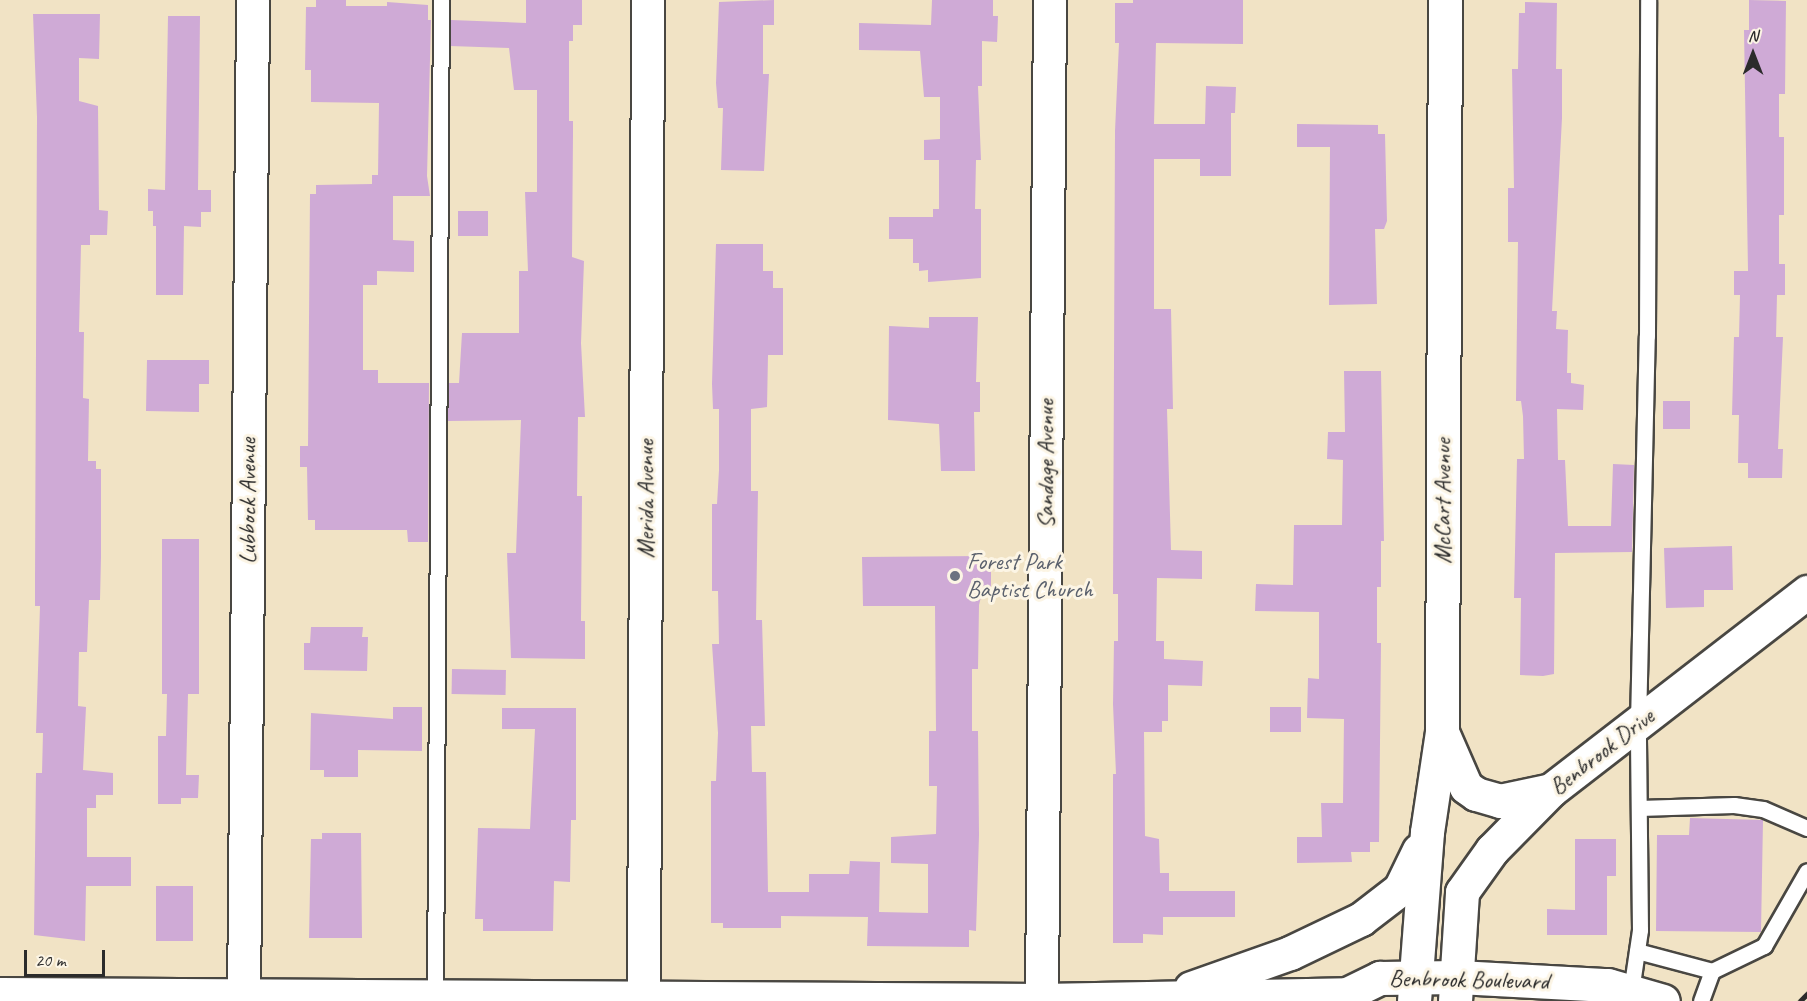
<!DOCTYPE html>
<style>
body{margin:0}
#map{position:relative;width:1807px;height:1001px;overflow:hidden;background:#f1e3c5;font-family:Caveat,sans-serif}
div>[style]{position:absolute}
.building>*{inset:0;background:#cfaad6;transform-origin:0 0}
.roads{filter:drop-shadow(2px 0 #494742) drop-shadow(-2px 0 #494742) drop-shadow(0 2px #494742) drop-shadow(0 -2px #494742)}
.service>*{height:15px;margin:-7.5px;padding:0 7.5px;transform-origin:7.5px;border-radius:7.5px;background:#fff}
.minor>*{height:32px;margin:-16px;padding:0 16px;transform-origin:16px;border-radius:16px;background:#fff}
.tertiary>*{height:33px;margin:-16.5px;padding:0 16.5px;transform-origin:16.5px;border-radius:16.5px;background:#fff}
.rail>*{height:4.5px;margin:-2.25px;padding:0 2.25px;transform-origin:2.25px;border-radius:2.25px;background:#2b2b2b}
.dots>*{width:16px;height:16px;translate:-50% -50%;box-sizing:border-box;border:3px solid #fcf5e5;border-radius:50%}
span{translate:-50% -50%;white-space:nowrap;text-align:center;line-height:1.15;-webkit-text-stroke:6px #fcf5e5;paint-order:stroke}
.street-label{font-size:24px;color:#2b2b2b}
.worship-label{font-size:24px;color:#5b616d}
.left{translate:0 -50%;text-align:left}
.north{position:absolute;left:1723px;top:24px;width:60px;height:60px;-webkit-text-stroke:4px #fcf5e5;paint-order:stroke;rotate:0deg;font-size:16px;font-weight:700;line-height:24px;text-align:center;color:#2b2b2b}
.north::after{content:'';display:block;margin:auto;width:21px;height:27px;background:#2b2b2b;clip-path:polygon(50% 0,100% 100%,50% 72%,0 100%)}
.scale{position:absolute;left:24px;top:950px;width:81px;height:27px;box-sizing:border-box;border:3px solid #2b2b2b;border-top:0;padding-left:8px;font-size:18px;line-height:21px;white-space:nowrap;color:#2b2b2b;-webkit-text-stroke:4px #fcf5e5;paint-order:stroke}
</style>
<div id="map">
<div class="building">
<i style="clip-path:polygon(316px 0,346px 0,346px 6px,387px 6px,387px 2px,428px 5px,428px 20px,431px 20px,427px 176px,430px 196px,393px 196px,393px 240px,414px 241px,414px 272px,377px 271px,377px 285px,363px 285px,363px 370px,378px 370px,378px 383px,429px 383px,428px 542px,408px 542px,407px 530px,315px 530px,315px 520px,308px 520px,307px 467px,300px 467px,300px 446px,308px 446px,310px 194px,316px 194px,316px 185px,372px 184px,372px 175px,378px 175px,379px 103px,311px 102px,311px 70px,305px 70px,306px 7px,316px 7px)"></i>
<i style="clip-path:polygon(526px 0,582px 0,582px 25px,573px 25px,573px 41px,569px 41px,569px 121px,573px 121px,573px 134px,572px 257px,584px 261px,581px 343px,585px 417px,578px 417px,577px 496px,582px 496px,581px 621px,585px 621px,585px 659px,511px 658px,507px 553px,516px 553px,521px 420px,448px 421px,448px 383px,459px 383px,462px 333px,519px 333px,519px 271px,528px 271px,525px 192px,537px 192px,537px 90px,514px 90px,509px 48px,450px 46px,451px 20px,526px 23px)"></i>
<i style="clip-path:polygon(774px 0,774px 25px,763px 25px,763px 74px,769px 74px,764px 171px,721px 170px,723px 108px,718px 108px,716px 83px,719px 2px)"></i>
<i style="clip-path:polygon(932px 0,993px 0,993px 16px,998px 16px,997px 42px,982px 41px,982px 86px,978px 86px,981px 160px,976px 160px,975px 209px,981px 209px,981px 278px,928px 282px,928px 270px,919px 271px,919px 263px,913px 263px,913px 239px,889px 239px,889px 217px,933px 217px,933px 209px,939px 209px,939px 160px,924px 160px,924px 140px,940px 139px,940px 97px,924px 97px,920px 51px,859px 50px,859px 23px,931px 25px)"></i>
<i style="clip-path:polygon(1133px 0,1243px 0,1243px 44px,1156px 43px,1154px 124px,1205px 124px,1206px 86px,1236px 87px,1235px 113px,1231px 113px,1231px 176px,1200px 176px,1200px 159px,1154px 159px,1154px 309px,1171px 309px,1173px 409px,1167px 409px,1171px 550px,1202px 551px,1202px 579px,1157px 578px,1156px 641px,1164px 641px,1164px 659px,1203px 661px,1202px 686px,1168px 685px,1168px 721px,1162px 721px,1162px 732px,1144px 732px,1145px 836px,1159px 839px,1160px 873px,1169px 873px,1169px 891px,1235px 891px,1235px 917px,1163px 917px,1163px 935px,1143px 934px,1143px 943px,1113px 943px,1113px 774px,1116px 774px,1113px 704px,1114px 641px,1118px 641px,1118px 594px,1113px 594px,1115px 131px,1119px 43px,1115px 43px,1115px 3px,1133px 3px)"></i>
<i style="clip-path:polygon(1749px 0,1786px 1px,1785px 94px,1779px 94px,1779px 137px,1784px 137px,1784px 215px,1779px 215px,1779px 264px,1785px 264px,1785px 295px,1777px 295px,1776px 337px,1783px 337px,1778px 449px,1783px 449px,1782px 478px,1748px 478px,1748px 463px,1738px 463px,1739px 415px,1732px 415px,1734px 337px,1739px 337px,1740px 295px,1734px 295px,1734px 271px,1748px 271px,1744px 30px,1749px 30px)"></i>
<i style="clip-path:polygon(1525px 2px,1557px 3px,1556px 69px,1562px 69px,1562px 118px,1552px 311px,1557px 311px,1556px 329px,1568px 330px,1567px 373px,1571px 373px,1571px 383px,1584px 385px,1583px 410px,1557px 409px,1558px 460px,1565px 460px,1568px 526px,1611px 526px,1613px 464px,1634px 465px,1632px 552px,1555px 553px,1554px 674px,1543px 676px,1520px 675px,1521px 598px,1514px 598px,1517px 459px,1524px 459px,1523px 416px,1521px 401px,1516px 401px,1518px 242px,1508px 242px,1508px 188px,1514px 188px,1512px 69px,1518px 69px,1519px 13px,1525px 13px)"></i>
<i style="clip-path:polygon(33px 14px,100px 14px,99px 59px,79px 58px,79px 101px,98px 106px,99px 210px,108px 211px,107px 235px,90px 235px,90px 245px,81px 245px,79px 332px,84px 332px,83px 398px,89px 399px,88px 461px,96px 461px,96px 469px,101px 469px,101px 557px,100px 600px,89px 600px,87px 652px,79px 652px,78px 706px,86px 707px,83px 770px,113px 773px,113px 795px,96px 795px,96px 808px,87px 808px,87px 857px,131px 857px,131px 886px,86px 886px,85px 941px,34px 935px,36px 773px,42px 773px,43px 733px,36px 733px,40px 606px,35px 606px,35px 582px,37px 117px)"></i>
<i style="clip-path:polygon(168px 16px,200px 16px,198px 190px,211px 190px,211px 212px,201px 212px,201px 227px,184px 226px,183px 295px,156px 295px,156px 226px,153px 226px,153px 211px,148px 211px,148px 189px,165px 190px)"></i>
<i style="clip-path:polygon(1297px 124px,1378px 125px,1378px 134px,1385px 134px,1387px 221px,1384px 229px,1375px 229px,1377px 304px,1329px 305px,1330px 147px,1297px 147px)"></i>
<i style="left:458px;top:211px;width:30px;height:25px"></i>
<i style="clip-path:polygon(716px 244px,763px 244px,763px 271px,773px 271px,773px 288px,783px 288px,783px 355px,768px 355px,767px 407px,751px 409px,751px 491px,758px 491px,756px 620px,762px 620px,765px 726px,751px 726px,752px 772px,766px 772px,768px 892px,809px 892px,809px 874px,849px 874px,850px 861px,880px 862px,879px 912px,928px 913px,928px 864px,891px 863px,891px 837px,936px 834px,937px 786px,929px 786px,929px 731px,936px 731px,935px 606px,863px 606px,862px 557px,981px 556px,981px 567px,991px 567px,991px 597px,981px 597px,979px 605px,978px 669px,972px 669px,972px 731px,978px 731px,979px 835px,976px 931px,969px 930px,969px 947px,867px 946px,868px 917px,781px 916px,781px 928px,723px 928px,723px 923px,711px 923px,711px 781px,716px 781px,718px 733px,712px 644px,719px 644px,718px 591px,712px 591px,712px 504px,717px 504px,719px 470px,719px 409px,713px 409px,712px 384px)"></i>
<i style="clip-path:polygon(929px 317px,978px 317px,976px 382px,980px 382px,980px 412px,974px 412px,975px 471px,941px 471px,939px 424px,888px 420px,889px 326px,929px 328px)"></i>
<i style="clip-path:polygon(147px 360px,209px 360px,209px 384px,199px 384px,199px 412px,146px 411px)"></i>
<i style="clip-path:polygon(1344px 371px,1381px 371px,1384px 541px,1381px 541px,1381px 587px,1377px 587px,1377px 643px,1381px 643px,1379px 842px,1370px 842px,1370px 852px,1351px 852px,1352px 862px,1297px 863px,1297px 837px,1322px 837px,1321px 803px,1343px 803px,1344px 719px,1307px 718px,1308px 678px,1319px 679px,1319px 612px,1255px 611px,1256px 584px,1293px 585px,1294px 525px,1342px 525px,1343px 460px,1327px 459px,1328px 432px,1345px 432px)"></i>
<i style="left:1663px;top:401px;width:27px;height:28px"></i>
<i style="clip-path:polygon(162px 539px,199px 539px,199px 694px,188px 694px,186px 775px,199px 775px,198px 798px,181px 798px,181px 804px,158px 804px,158px 736px,166px 736px,167px 694px,162px 694px)"></i>
<i style="clip-path:polygon(1732px 546px,1733px 590px,1704px 590px,1704px 607px,1666px 608px,1664px 548px)"></i>
<i style="clip-path:polygon(311px 627px,363px 627px,362px 637px,368px 637px,367px 671px,304px 670px,304px 643px,310px 643px)"></i>
<i style="left:452px;top:669px;width:54px;height:25px;rotate:1deg"></i>
<i style="clip-path:polygon(393px 707px,422px 707px,422px 751px,358px 750px,358px 777px,324px 777px,324px 770px,310px 770px,311px 713px,393px 719px)"></i>
<i style="left:1270px;top:707px;width:31px;height:25px"></i>
<i style="clip-path:polygon(502px 708px,576px 708px,576px 820px,571px 820px,570px 882px,554px 881px,553px 931px,483px 931px,483px 919px,475px 919px,478px 828px,530px 829px,535px 729px,502px 729px)"></i>
<i style="clip-path:polygon(1690px 818px,1763px 820px,1761px 932px,1656px 931px,1657px 835px,1689px 835px)"></i>
<i style="clip-path:polygon(322px 833px,361px 833px,362px 938px,309px 938px,311px 839px,322px 839px)"></i>
<i style="clip-path:polygon(1575px 839px,1616px 839px,1616px 876px,1607px 876px,1607px 935px,1547px 935px,1547px 909px,1575px 910px)"></i>
<i style="left:156px;top:886px;width:37px;height:55px"></i>
</div>
<div class="roads">
<div class="service">
<i style="left:1639px;top:808px;width:95px;rotate:-1.8deg"></i>
<i style="left:1734px;top:805px;width:29px;rotate:8deg"></i>
<i style="left:1763px;top:809px;width:48px;rotate:23.4deg"></i>
<i style="left:1637px;top:951px;width:78px;rotate:14.9deg"></i>
<i style="left:1631px;top:991px;width:62px;rotate:-81.6deg"></i>
<i style="left:1640px;top:930px;width:207px;rotate:-90.6deg"></i>
<i style="left:1638px;top:723px;width:387px;rotate:-88.7deg"></i>
<i style="left:1647px;top:336px;width:336px;rotate:-89.8deg"></i>
<i style="left:435px;top:998px;width:998px;rotate:-89.66deg"></i>
<i style="left:1701px;top:1001px;width:32px;rotate:-70deg"></i>
<i style="left:1712px;top:971px;width:58px;rotate:-25.7deg"></i>
<i style="left:1764px;top:946px;width:86px;rotate:-60.2deg"></i>
</div>
<div class="minor">
<i style="left:644px;top:998px;width:998px;rotate:-89.77deg"></i>
<i style="left:1042px;top:1000px;width:1000px;rotate:-89.54deg"></i>
<i style="left:244px;top:1001px;width:1001px;rotate:-89.48deg"></i>
</div>
<div class="tertiary">
<i style="left:1442px;top:732px;width:60px;rotate:66.4deg"></i>
<i style="left:1466px;top:787px;width:12px;rotate:35deg"></i>
<i style="left:1476px;top:794px;width:25px;rotate:16deg"></i>
<i style="left:1500px;top:801px;width:52px;rotate:-12.2deg"></i>
<i style="left:1191px;top:988px;width:105px;rotate:-19.5deg"></i>
<i style="left:1290px;top:953px;width:79px;rotate:-25.6deg"></i>
<i style="left:1361px;top:919px;width:49px;rotate:-37.6deg"></i>
<i style="left:1400px;top:889px;width:43px;rotate:-64deg"></i>
<i style="left:0;top:994px;width:1042px;rotate:0.33deg"></i>
<i style="left:1042px;top:1000px;width:305px;rotate:-1.1deg"></i>
<i style="left:1347px;top:994px;width:37px;rotate:-26deg"></i>
<i style="left:1380px;top:978px;width:78px;rotate:-0.7deg"></i>
<i style="left:1458px;top:977px;width:150px;rotate:3.1deg"></i>
<i style="left:1608px;top:985px;width:57px;rotate:16.2deg"></i>
<i style="left:1414px;top:1001px;width:169px;rotate:-85.6deg"></i>
<i style="left:1427px;top:832px;width:101px;rotate:-81.5deg"></i>
<i style="left:1442px;top:732px;width:732px;rotate:-89.77deg"></i>
<i style="left:1455px;top:1001px;width:109px;rotate:-86.3deg"></i>
<i style="left:1462px;top:892px;width:52px;rotate:-54.5deg"></i>
<i style="left:1492px;top:850px;width:84px;rotate:-45.5deg"></i>
<i style="left:1551px;top:790px;width:324px;rotate:-37.7deg"></i>
</div>
</div>
<div class="rail">
<i style="left:1800px;top:1001px;width:10px;rotate:-45deg"></i>
</div>
<div class="dots">
<i style="left:955px;top:576px;background:#6b7280"></i>
</div>
<div class="street-label">
<span style="left:1046px;top:464px;rotate:-90deg">Sandage Avenue</span>
<span style="left:646px;top:499px;rotate:-90deg">Merida Avenue</span>
<span style="left:248px;top:501px;rotate:-90deg">Lubbock Avenue</span>
<span style="left:1443px;top:501px;rotate:-90deg">McCart Avenue</span>
<span style="left:1602px;top:752px;rotate:-38deg">Benbrook Drive</span>
<span style="left:1469px;top:980px;rotate:1deg">Benbrook Boulevard</span>
</div>
<div class="worship-label">
<span class="left" style="left:967px;top:576px">Forest Park<br>Baptist Church</span>
</div>
<div class="north">N</div>
<div class="scale">20 m</div>
</div>
